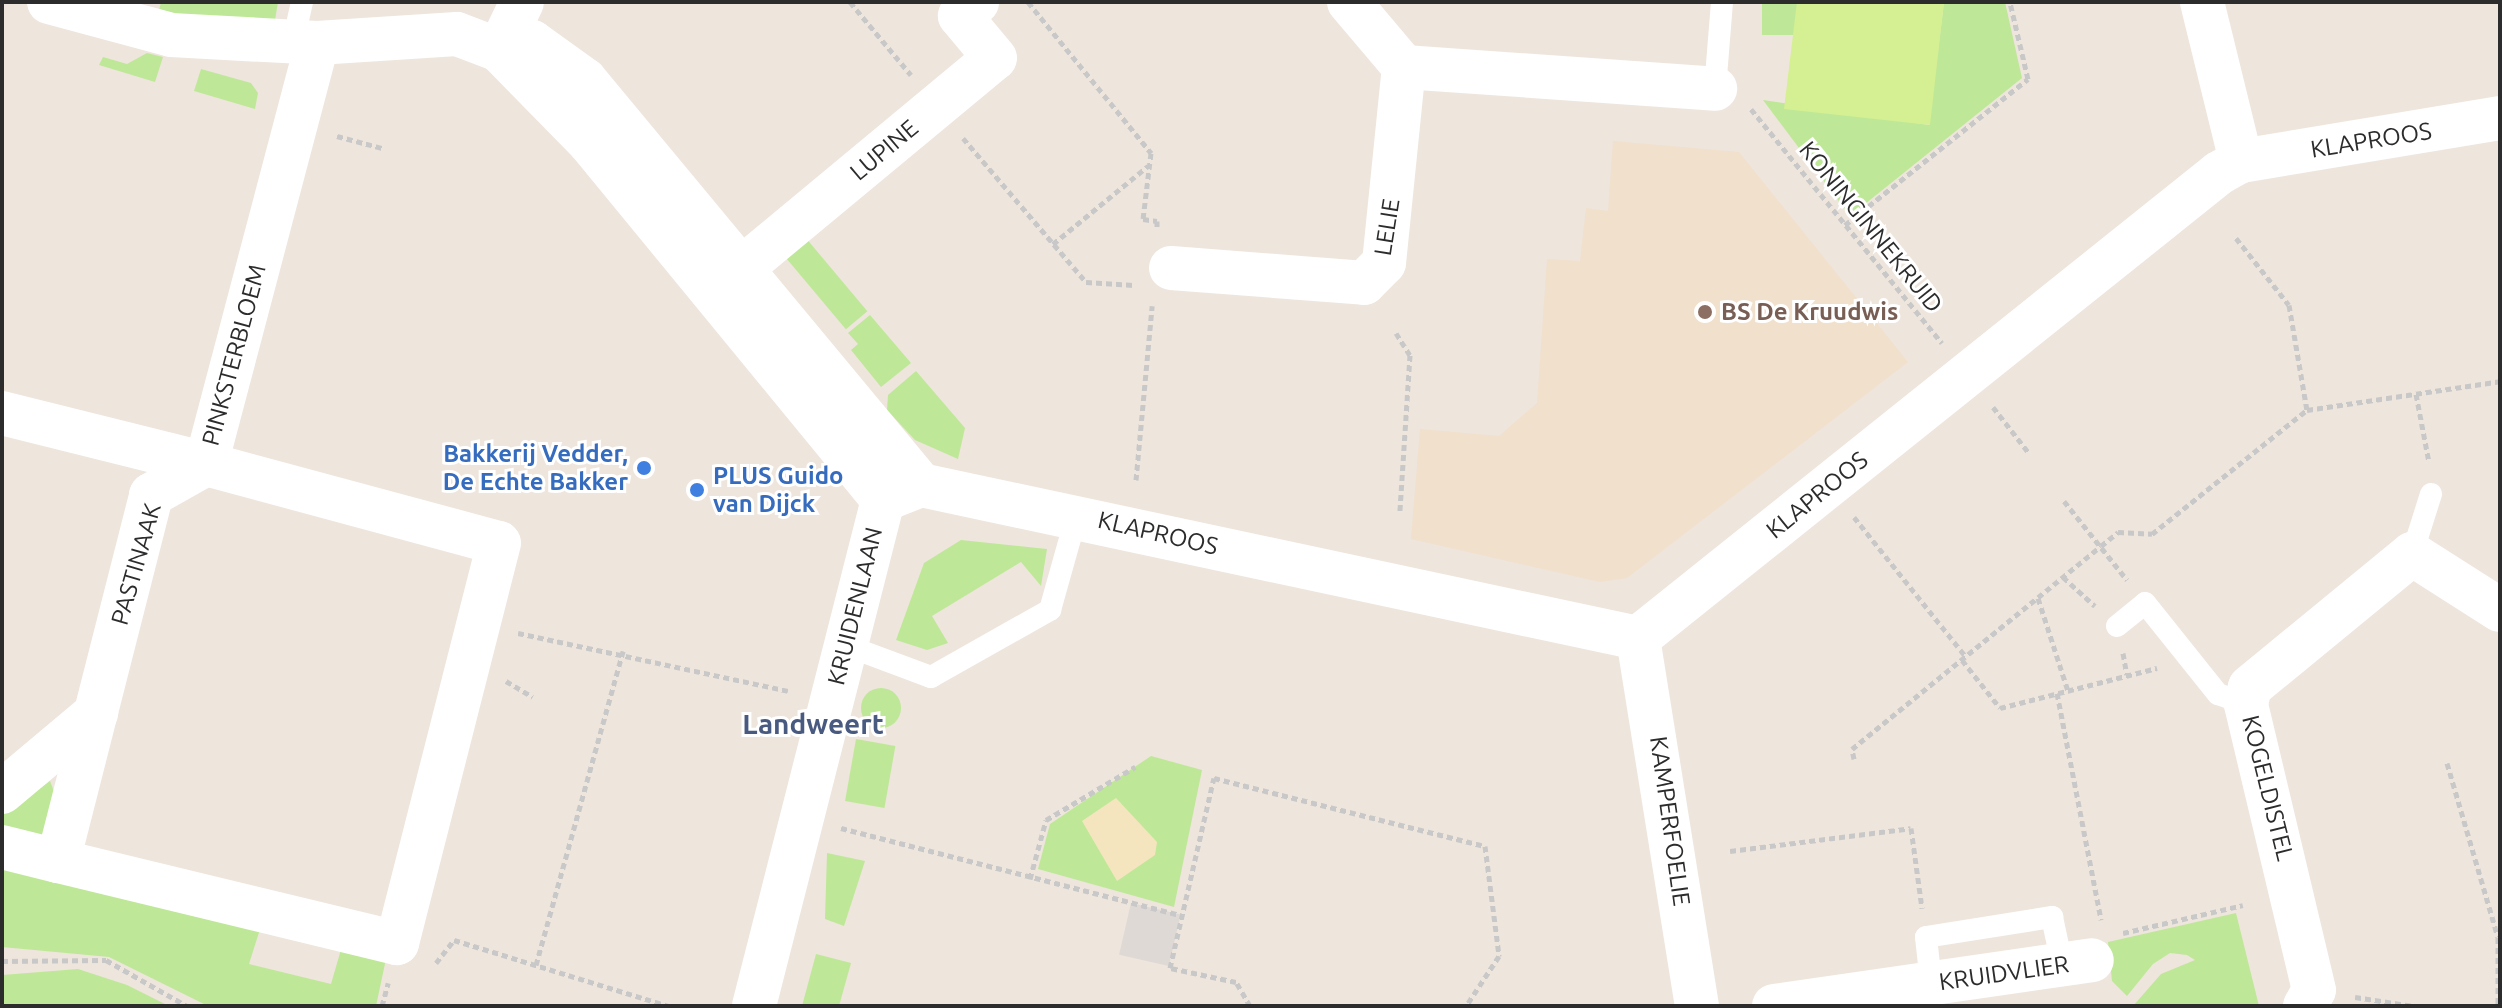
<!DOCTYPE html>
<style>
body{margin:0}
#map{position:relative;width:2502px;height:1008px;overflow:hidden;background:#eee5dd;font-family:Ubuntu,sans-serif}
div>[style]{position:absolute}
.education>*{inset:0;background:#f1e0cc}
.green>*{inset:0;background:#bee897;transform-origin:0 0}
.round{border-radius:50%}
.sand>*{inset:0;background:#f5e5bf}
.pitch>*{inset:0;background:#d5f092}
.plaza>*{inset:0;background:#ded9d5;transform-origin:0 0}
.path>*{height:5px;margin-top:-2.5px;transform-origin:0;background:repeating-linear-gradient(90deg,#c8c8c8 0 6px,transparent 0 10px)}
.lane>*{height:22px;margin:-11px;padding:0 11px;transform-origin:11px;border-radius:11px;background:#fff}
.street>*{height:44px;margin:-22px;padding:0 22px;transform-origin:22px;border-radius:22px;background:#fff}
.secondary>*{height:44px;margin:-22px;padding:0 22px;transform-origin:22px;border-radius:22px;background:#fff}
.dots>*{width:22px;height:22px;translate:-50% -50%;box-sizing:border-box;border:4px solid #fff;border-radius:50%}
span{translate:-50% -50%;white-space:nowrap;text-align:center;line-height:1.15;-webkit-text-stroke:6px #fff;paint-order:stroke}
.street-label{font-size:24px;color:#2c2c2c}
.education-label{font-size:24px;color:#785e54;font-weight:700}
.left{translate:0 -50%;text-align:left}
.shop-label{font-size:24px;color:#366cbe;font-weight:700}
.right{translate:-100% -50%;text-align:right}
.quarter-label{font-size:28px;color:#495a80;font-weight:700}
.frame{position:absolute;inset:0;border:4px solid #2c2c2c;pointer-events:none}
</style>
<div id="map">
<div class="education">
<i style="clip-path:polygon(1613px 141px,1739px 152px,1908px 362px,1627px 578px,1600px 582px,1411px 539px,1420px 429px,1499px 436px,1537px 403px,1547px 259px,1580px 261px,1586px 208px,1608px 211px)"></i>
</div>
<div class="green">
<i style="clip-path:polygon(161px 2px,278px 2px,275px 20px,221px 22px,159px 11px)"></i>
<i style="left:1762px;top:2px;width:35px;height:33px"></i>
<i style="clip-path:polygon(1944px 2px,2005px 2px,2022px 78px,1850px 216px,1763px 100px,1929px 125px)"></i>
<i style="clip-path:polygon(147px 53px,163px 57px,155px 82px,99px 65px,103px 57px,127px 64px)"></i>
<i style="clip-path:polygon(201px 69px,251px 83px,258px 93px,255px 109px,194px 91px)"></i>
<i style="left:805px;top:237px;width:97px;height:28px;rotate:50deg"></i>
<i style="clip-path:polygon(870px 315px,911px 363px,881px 387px,851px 350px,858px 344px,848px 333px)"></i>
<i style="clip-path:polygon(916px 371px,965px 428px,958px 459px,915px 440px,887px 410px,888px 395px)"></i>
<i style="clip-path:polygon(961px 540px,1047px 549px,1041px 586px,1021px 562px,932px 616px,948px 643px,927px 650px,896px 640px,924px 563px)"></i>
<i class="round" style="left:861px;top:688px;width:40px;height:40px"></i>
<i style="left:856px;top:739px;width:40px;height:63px;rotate:10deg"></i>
<i style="clip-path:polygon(1151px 756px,1202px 770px,1174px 907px,1038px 869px,1050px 824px)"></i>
<i style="clip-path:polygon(50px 781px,55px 794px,45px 836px,2px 836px,2px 815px)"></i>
<i style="clip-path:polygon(827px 853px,865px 861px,844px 926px,825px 919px)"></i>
<i style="clip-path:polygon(2px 867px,261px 926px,249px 964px,331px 984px,342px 946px,386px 959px,376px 1006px,208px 1006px,109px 957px,2px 947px)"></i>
<i style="clip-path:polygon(2236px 913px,2259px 1006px,2133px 1006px,2161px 974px,2195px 960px,2187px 955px,2170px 953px,2153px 964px,2127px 996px,2112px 981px,2108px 942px)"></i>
<i style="clip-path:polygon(816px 954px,851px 963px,839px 1006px,802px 1006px)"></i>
<i style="clip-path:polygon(78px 969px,127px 985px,169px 1006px,2px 1006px,2px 975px)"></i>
</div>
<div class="sand">
<i style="clip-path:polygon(1116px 798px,1157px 842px,1155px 855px,1117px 881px,1082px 821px)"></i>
</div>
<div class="pitch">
<i style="clip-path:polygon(1797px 2px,1944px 2px,1930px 125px,1784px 109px)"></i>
</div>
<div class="plaza">
<i style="left:1131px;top:903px;width:51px;height:53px;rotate:13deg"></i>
</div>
<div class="path">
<i style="left:850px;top:2px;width:95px;rotate:50.1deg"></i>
<i style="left:1028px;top:2px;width:195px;rotate:50.8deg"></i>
<i style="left:1151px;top:153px;width:66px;rotate:96.9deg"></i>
<i style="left:1143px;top:219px;width:14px;rotate:8deg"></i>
<i style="left:1157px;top:221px;width:7px;rotate:90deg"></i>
<i style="left:1751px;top:109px;width:302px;rotate:50.8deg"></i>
<i style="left:337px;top:136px;width:47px;rotate:14.9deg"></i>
<i style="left:963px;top:138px;width:189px;rotate:49.5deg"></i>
<i style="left:1086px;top:282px;width:48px;rotate:3.6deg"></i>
<i style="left:1845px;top:225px;width:234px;rotate:-38.6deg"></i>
<i style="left:2028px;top:79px;width:79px;rotate:-103.2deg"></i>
<i style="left:2236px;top:238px;width:85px;rotate:51.7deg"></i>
<i style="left:2289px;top:305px;width:107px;rotate:80.3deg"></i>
<i style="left:1053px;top:244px;width:123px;rotate:-39.4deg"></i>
<i style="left:1396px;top:333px;width:26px;rotate:58deg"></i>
<i style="left:1410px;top:355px;width:156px;rotate:93.7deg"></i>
<i style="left:2416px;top:394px;width:69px;rotate:79.2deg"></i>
<i style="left:1993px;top:407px;width:58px;rotate:52deg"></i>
<i style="left:1136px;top:480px;width:175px;rotate:-84.7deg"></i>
<i style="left:2064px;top:501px;width:101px;rotate:51.4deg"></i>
<i style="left:1854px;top:517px;width:179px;rotate:51.3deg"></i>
<i style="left:2063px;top:577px;width:43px;rotate:42.2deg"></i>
<i style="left:2038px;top:598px;width:98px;rotate:72.1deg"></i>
<i style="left:518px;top:633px;width:276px;rotate:12.1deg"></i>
<i style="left:2123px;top:653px;width:22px;rotate:80deg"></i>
<i style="left:1962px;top:660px;width:61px;rotate:51.6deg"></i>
<i style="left:2000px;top:708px;width:162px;rotate:-14.3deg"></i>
<i style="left:506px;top:681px;width:31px;rotate:31deg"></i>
<i style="left:2057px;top:693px;width:231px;rotate:79deg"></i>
<i style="left:1854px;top:759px;width:10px;rotate:-101deg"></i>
<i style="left:1852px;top:749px;width:321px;rotate:-39.2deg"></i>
<i style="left:2101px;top:546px;width:22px;rotate:-39deg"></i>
<i style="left:2118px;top:532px;width:34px;rotate:3deg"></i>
<i style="left:2152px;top:534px;width:198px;rotate:-38.7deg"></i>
<i style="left:2307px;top:410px;width:195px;rotate:-8.5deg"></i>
<i style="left:2447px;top:763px;width:181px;rotate:73.7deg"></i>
<i style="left:2498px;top:937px;width:69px;rotate:90deg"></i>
<i style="left:841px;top:828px;width:351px;rotate:14.4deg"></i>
<i style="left:1730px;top:851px;width:182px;rotate:-7.2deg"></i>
<i style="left:1911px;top:828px;width:81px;rotate:82.2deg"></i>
<i style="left:1030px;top:879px;width:61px;rotate:-74.8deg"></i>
<i style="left:1046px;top:820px;width:104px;rotate:-30.8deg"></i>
<i style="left:2123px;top:933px;width:123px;rotate:-13.1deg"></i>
<i style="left:2px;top:961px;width:104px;rotate:-0.6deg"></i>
<i style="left:106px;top:960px;width:93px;rotate:29.6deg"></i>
<i style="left:436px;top:963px;width:29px;rotate:-52deg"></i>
<i style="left:454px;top:940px;width:225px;rotate:17.1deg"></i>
<i style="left:536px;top:965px;width:326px;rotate:-74.5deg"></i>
<i style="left:2355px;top:997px;width:59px;rotate:8.8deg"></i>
<i style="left:382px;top:1006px;width:24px;rotate:-75deg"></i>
<i style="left:1250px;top:1006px;width:28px;rotate:-120deg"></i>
<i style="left:1236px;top:982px;width:67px;rotate:-168deg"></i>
<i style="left:1170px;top:968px;width:195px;rotate:-77deg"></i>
<i style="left:1214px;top:778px;width:279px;rotate:14.1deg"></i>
<i style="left:1485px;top:846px;width:111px;rotate:82.7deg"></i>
<i style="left:1499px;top:956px;width:60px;rotate:123.4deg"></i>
</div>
<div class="lane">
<i style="left:293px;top:42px;width:41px;rotate:-77.3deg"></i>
<i style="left:1715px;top:89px;width:87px;rotate:-85.4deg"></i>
<i style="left:2412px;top:554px;width:63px;rotate:-72.4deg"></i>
<i style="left:2117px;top:626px;width:36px;rotate:-39deg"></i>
<i style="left:2145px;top:603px;width:117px;rotate:51.3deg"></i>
<i style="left:2218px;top:694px;width:30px;rotate:20deg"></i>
<i style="left:845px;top:645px;width:92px;rotate:20.4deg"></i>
<i style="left:931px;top:677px;width:137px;rotate:-29.4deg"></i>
<i style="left:1050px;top:610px;width:100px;rotate:-74.3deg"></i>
<i style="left:1931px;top:983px;width:46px;rotate:-96.2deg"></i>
<i style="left:1926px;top:937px;width:128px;rotate:-9deg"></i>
<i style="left:2052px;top:917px;width:48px;rotate:78deg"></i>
</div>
<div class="street">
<i style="left:1349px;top:2px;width:85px;rotate:49.8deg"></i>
<i style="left:1404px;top:67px;width:312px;rotate:4deg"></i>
<i style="left:2202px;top:2px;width:164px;rotate:76.2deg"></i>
<i style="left:1171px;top:268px;width:194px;rotate:4.4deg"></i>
<i style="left:1364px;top:283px;width:28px;rotate:-45deg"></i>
<i style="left:1384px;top:263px;width:197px;rotate:-84.2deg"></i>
<i style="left:713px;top:292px;width:366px;rotate:-39.7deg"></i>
<i style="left:995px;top:58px;width:55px;rotate:-129.8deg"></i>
<i style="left:960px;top:16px;width:22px;rotate:-39deg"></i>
<i style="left:2px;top:413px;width:210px;rotate:14deg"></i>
<i style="left:206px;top:464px;width:435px;rotate:-75.2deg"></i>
<i style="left:206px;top:464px;width:303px;rotate:15.1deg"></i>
<i style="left:499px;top:543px;width:413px;rotate:104.3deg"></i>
<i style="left:397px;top:943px;width:349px;rotate:-166.4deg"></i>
<i style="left:58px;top:861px;width:378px;rotate:-75.7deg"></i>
<i style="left:151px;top:495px;width:63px;rotate:-29.4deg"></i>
<i style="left:1638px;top:638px;width:373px;rotate:80.9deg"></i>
<i style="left:2px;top:792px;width:123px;rotate:-40deg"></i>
<i style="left:2px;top:847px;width:58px;rotate:14deg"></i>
<i style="left:1774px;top:1006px;width:321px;rotate:-8.2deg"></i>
<i style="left:2305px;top:1006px;width:18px;rotate:-61deg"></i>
<i style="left:2314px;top:990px;width:294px;rotate:-103.4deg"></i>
<i style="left:2246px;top:704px;width:17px;rotate:-77deg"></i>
<i style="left:2250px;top:687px;width:210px;rotate:-39.4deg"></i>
<i style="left:2412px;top:554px;width:104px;rotate:32.5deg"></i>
</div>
<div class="secondary">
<i style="left:49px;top:2px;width:126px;rotate:15.1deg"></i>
<i style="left:171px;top:35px;width:146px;rotate:3.1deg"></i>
<i style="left:317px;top:43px;width:140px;rotate:-3.7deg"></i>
<i style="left:457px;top:34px;width:45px;rotate:20.9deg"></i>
<i style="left:499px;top:50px;width:130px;rotate:45.6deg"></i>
<i style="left:590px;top:143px;width:462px;rotate:50.6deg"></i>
<i style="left:499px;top:50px;width:34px;rotate:-14deg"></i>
<i style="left:532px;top:42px;width:65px;rotate:35.6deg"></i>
<i style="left:585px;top:80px;width:526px;rotate:50.32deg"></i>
<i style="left:499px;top:50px;width:53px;rotate:-64.4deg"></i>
<i style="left:883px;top:500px;width:41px;rotate:-21.5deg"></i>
<i style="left:921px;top:485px;width:733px;rotate:12.05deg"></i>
<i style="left:1638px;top:638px;width:744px;rotate:-38.67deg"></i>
<i style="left:2219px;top:173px;width:25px;rotate:-29deg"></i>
<i style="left:2241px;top:161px;width:263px;rotate:-9.4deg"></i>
<i style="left:754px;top:1006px;width:522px;rotate:-75.7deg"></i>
</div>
<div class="dots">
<i style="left:1705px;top:312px;background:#8d6e63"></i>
<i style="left:644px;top:468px;background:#3f7fe0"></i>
<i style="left:697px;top:490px;background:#3f7fe0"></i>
</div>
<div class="street-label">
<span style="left:2371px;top:140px;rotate:-9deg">KLAPROOS</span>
<span style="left:884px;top:150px;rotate:-40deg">LUPINE</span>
<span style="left:1387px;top:227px;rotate:-81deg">LELIE</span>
<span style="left:1871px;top:227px;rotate:51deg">KONINGINNEKRUID</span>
<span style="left:234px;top:355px;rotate:-75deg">PINKSTERBLOEM</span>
<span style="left:1817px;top:495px;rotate:-39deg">KLAPROOS</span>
<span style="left:1158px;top:533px;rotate:13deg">KLAPROOS</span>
<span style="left:136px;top:564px;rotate:-74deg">PASTINAAK</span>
<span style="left:855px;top:606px;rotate:-76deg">KRUIDENLAAN</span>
<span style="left:2268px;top:788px;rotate:76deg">KOGELDISTEL</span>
<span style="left:1670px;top:821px;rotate:82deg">KAMPERFOELIE</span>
<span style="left:2004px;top:973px;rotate:-8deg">KRUIDVLIER</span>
</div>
<div class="education-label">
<span class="left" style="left:1721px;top:312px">BS De Kruudwis</span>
</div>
<div class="shop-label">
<span class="right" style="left:628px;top:468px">Bakkerij Vedder,<br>De Echte Bakker</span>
<span class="left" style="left:713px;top:490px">PLUS Guido<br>van Dijck</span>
</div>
<div class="quarter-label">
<span style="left:813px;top:724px">Landweert</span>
</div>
<div class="frame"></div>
</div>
